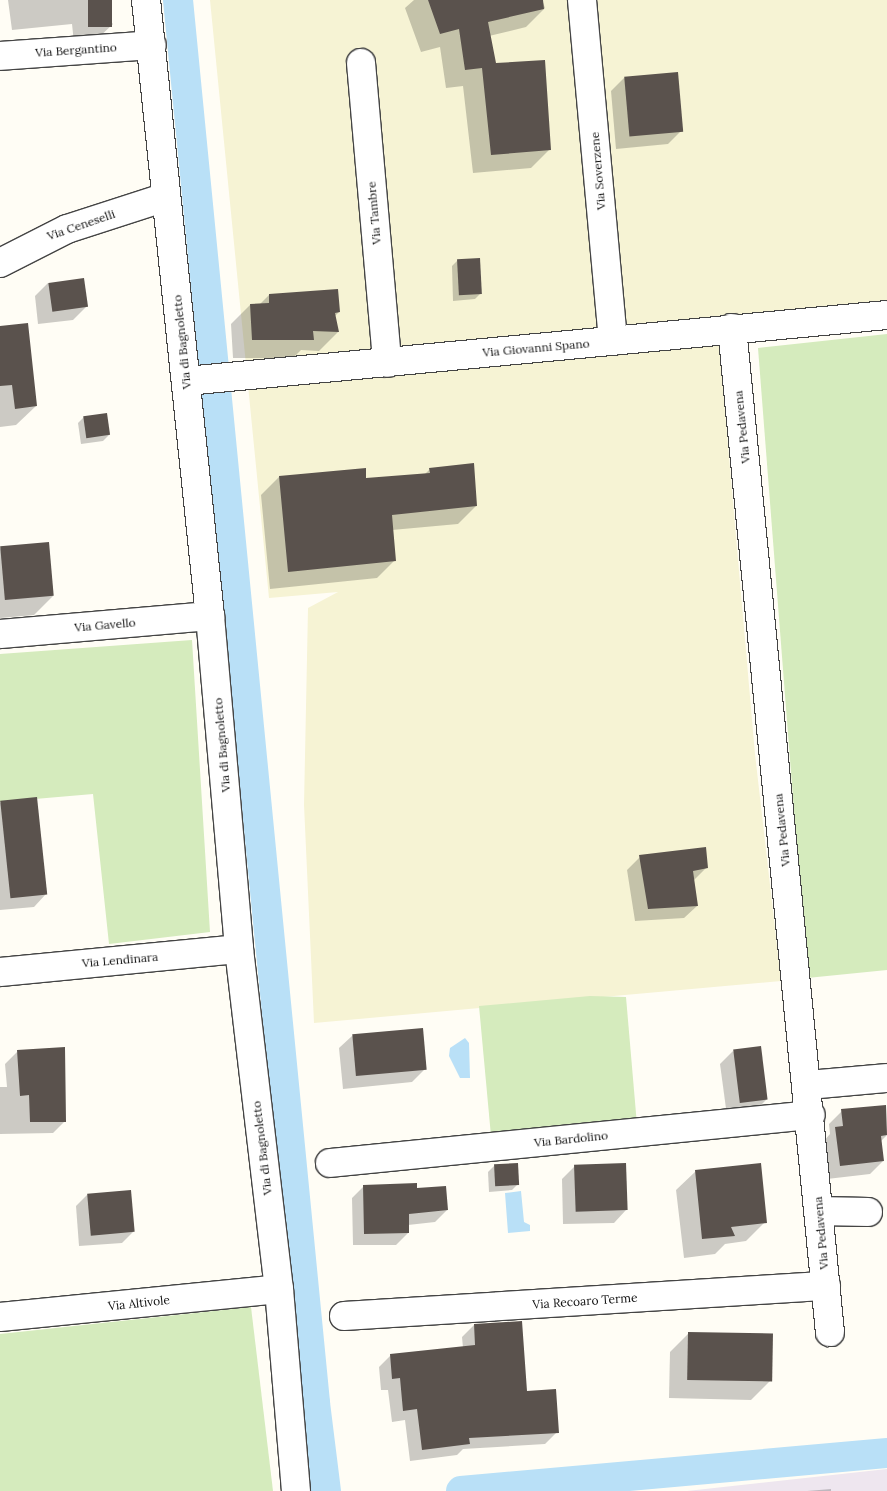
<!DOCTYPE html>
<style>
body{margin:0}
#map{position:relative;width:887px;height:1491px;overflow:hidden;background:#fffdf5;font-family:Lora,serif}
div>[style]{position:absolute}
.industrial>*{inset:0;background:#eee6ef}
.farmland>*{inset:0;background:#f6f3d4}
.green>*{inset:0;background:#d5ebbd}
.water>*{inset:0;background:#b9e0f7}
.shadow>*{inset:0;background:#0003}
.canal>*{height:30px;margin:-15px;padding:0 15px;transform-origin:15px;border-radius:15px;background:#b9e0f7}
.building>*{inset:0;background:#5a524d;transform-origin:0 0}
.roads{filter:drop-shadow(1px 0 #444) drop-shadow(-1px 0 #444) drop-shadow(0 1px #444) drop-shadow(0 -1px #444)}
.minor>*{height:28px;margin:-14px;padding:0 14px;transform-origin:14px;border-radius:14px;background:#fff}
span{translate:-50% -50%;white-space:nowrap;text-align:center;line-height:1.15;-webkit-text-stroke:5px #fff;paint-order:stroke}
.street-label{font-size:12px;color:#111}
</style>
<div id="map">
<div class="industrial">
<i style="clip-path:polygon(887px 1469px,887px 1491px,687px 1491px)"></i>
</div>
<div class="farmland">
<i style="clip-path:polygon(210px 0,887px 0,887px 301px,717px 319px,755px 754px,781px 981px,314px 1023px,304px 805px,308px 608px,338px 592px,269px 598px)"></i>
</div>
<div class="green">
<i style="clip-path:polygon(887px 334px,887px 970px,807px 978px,758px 348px)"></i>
<i style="clip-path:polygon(192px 640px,210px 932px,109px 944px,93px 794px,0 802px,0 654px)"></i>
<i style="clip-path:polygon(590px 996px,626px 997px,637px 1125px,491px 1136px,479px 1006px)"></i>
<i style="clip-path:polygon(251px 1307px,273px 1491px,0 1491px,0 1334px)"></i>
</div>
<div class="water">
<i style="clip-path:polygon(465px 1038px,469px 1043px,470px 1078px,460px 1078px,449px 1056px,450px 1048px)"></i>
<i style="clip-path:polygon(521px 1191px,524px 1222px,530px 1225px,530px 1231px,508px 1233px,505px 1193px)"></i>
</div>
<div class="shadow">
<i style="clip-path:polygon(8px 0,88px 0,113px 24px,96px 40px,74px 43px,72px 24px,12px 30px)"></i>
<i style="clip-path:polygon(414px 0,542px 0,545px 8px,526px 27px,489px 36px,495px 64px,544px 61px,550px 149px,531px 168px,473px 173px,463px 86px,446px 88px,440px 47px,421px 52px,405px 8px)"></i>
<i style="clip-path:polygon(624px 78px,681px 131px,668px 144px,616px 149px,611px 91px)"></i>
<i style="clip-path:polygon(458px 260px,481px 293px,475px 299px,453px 301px,452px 266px)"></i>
<i style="clip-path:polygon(48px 283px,86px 307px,73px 320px,38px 324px,35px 296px)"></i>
<i style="clip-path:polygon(269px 295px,339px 312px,335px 316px,338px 332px,319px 351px,301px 350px,293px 358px,233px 358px,231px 324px,250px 305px,259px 305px)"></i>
<i style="clip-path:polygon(0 327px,36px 406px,16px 425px,0 427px)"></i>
<i style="clip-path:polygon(84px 417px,109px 435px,103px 441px,81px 444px,78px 423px)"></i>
<i style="clip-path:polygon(430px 469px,476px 506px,458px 524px,392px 530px,395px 560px,377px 578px,270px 589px,261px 495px,279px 477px,365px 479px,424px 475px)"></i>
<i style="clip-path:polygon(0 548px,53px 596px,34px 615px,0 618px)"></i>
<i style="clip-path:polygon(36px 799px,46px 894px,34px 907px,0 910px,0 803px)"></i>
<i style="clip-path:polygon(640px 857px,706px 868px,693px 881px,697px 906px,684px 918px,635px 921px,627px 870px)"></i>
<i style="clip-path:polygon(352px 1036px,425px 1069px,412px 1082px,343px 1089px,339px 1048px)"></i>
<i style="clip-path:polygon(733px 1051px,767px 1099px,754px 1112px,727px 1116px,720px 1064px)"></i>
<i style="clip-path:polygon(17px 1052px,65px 1121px,53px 1133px,0 1134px,0 1087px,7px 1087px,5px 1064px)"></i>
<i style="clip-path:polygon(884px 1106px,887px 1135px,881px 1141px,883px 1161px,870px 1174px,827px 1179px,823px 1142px,830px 1134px,829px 1124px,842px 1111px)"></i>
<i style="clip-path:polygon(494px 1166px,518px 1184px,512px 1190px,489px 1192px,488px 1172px)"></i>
<i style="clip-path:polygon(575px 1166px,626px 1210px,614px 1223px,563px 1224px,562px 1179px)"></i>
<i style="clip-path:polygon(696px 1171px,765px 1222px,746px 1241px,725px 1244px,715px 1254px,684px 1258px,676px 1190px)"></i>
<i style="clip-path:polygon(364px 1186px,416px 1190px,447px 1210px,435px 1222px,408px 1225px,408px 1233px,396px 1245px,353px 1245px,352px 1198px)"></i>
<i style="clip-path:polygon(87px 1195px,133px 1232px,122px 1243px,79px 1246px,76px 1206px)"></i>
<i style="clip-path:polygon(474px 1325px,557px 1432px,545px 1444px,463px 1449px,457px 1455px,410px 1461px,405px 1420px,392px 1422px,388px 1390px,381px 1390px,379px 1367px,391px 1355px,463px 1348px,462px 1337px)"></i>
<i style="clip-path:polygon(689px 1333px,770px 1381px,751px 1400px,669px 1398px,670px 1352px)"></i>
<i style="clip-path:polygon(831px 1489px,831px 1491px,807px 1491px)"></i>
</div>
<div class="canal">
<i style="left:178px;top:0;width:1410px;rotate:84.42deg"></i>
<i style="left:315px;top:1403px;width:89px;rotate:82.9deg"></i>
<i style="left:461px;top:1491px;width:428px;rotate:-5.1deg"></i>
</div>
<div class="building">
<i style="left:88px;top:0;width:24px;height:27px"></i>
<i style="clip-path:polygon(428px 0,543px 0,544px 9px,488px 22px,496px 63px,545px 60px,551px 150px,491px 155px,482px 68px,465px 70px,459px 29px,440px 34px)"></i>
<i style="left:678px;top:72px;width:60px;height:54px;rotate:85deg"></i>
<i style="left:480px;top:258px;width:36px;height:23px;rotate:87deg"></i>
<i style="left:84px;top:278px;width:29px;height:36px;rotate:82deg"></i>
<i style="clip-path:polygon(338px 289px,340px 312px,335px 313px,339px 332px,313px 331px,314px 340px,252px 340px,250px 304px,269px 303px,269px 294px)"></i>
<i style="clip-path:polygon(28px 323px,37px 406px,15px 409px,12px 385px,0 386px,0 326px)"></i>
<i style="left:107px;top:413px;width:22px;height:24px;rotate:82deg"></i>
<i style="clip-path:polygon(474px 463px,477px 506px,392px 515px,396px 561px,288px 572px,279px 476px,366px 468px,366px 478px,430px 473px,429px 468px)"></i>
<i style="left:49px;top:542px;width:54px;height:49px;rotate:85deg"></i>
<i style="left:37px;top:797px;width:98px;height:37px;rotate:84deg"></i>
<i style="clip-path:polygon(706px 847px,708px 868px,693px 871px,698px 906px,648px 909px,639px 855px)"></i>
<i style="left:423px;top:1028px;width:42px;height:71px;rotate:85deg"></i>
<i style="left:761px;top:1046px;width:54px;height:28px;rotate:83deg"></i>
<i style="clip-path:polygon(65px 1047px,66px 1122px,30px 1122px,29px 1095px,20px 1096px,17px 1050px)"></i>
<i style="clip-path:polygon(886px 1105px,887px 1135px,881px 1136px,884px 1161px,840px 1166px,835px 1127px,843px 1126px,841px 1109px)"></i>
<i style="left:518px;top:1163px;width:22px;height:24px;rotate:87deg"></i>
<i style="left:626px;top:1163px;width:47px;height:52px;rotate:88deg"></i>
<i style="clip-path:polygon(761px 1163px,767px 1223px,731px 1227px,735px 1236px,702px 1239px,695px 1170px)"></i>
<i style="clip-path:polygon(417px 1183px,417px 1188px,446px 1186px,448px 1210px,409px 1214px,409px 1233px,364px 1234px,363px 1185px)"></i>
<i style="left:131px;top:1190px;width:42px;height:44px;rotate:85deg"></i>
<i style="clip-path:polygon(522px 1321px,527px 1391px,556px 1389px,559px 1433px,469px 1438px,470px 1444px,422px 1450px,417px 1409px,403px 1411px,400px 1378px,392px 1379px,390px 1354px,475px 1345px,474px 1324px)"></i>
<i style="left:688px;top:1332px;width:85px;height:48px;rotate:1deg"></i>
</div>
<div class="roads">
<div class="minor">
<i style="left:146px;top:0;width:619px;rotate:84.07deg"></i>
<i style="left:210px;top:616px;width:334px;rotate:85deg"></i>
<i style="left:239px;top:949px;width:342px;rotate:83.3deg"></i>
<i style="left:279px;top:1289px;width:203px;rotate:85.2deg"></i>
<i style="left:582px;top:0;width:342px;rotate:84.8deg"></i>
<i style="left:0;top:56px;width:152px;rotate:-4.1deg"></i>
<i style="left:361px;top:63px;width:301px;rotate:85deg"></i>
<i style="left:0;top:263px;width:75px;rotate:-26.9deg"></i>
<i style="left:67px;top:229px;width:104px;rotate:-17.9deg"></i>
<i style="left:732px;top:328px;width:1009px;rotate:84.43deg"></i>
<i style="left:186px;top:381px;width:704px;rotate:-5.38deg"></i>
<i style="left:0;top:634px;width:211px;rotate:-4.9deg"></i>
<i style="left:0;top:972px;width:240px;rotate:-5.5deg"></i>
<i style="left:808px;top:1085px;width:79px;rotate:-5.1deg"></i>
<i style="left:330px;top:1163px;width:483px;rotate:-5.7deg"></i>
<i style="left:819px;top:1211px;width:49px;rotate:1.2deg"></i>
<i style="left:344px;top:1316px;width:483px;rotate:-3.6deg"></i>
<i style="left:0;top:1317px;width:280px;rotate:-5.7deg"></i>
</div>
</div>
<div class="street-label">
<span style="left:76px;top:50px;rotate:-4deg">Via Bergantino</span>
<span style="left:598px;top:171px;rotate:-95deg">Via Soverzene</span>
<span style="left:374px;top:213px;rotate:-95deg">Via Tambre</span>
<span style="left:81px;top:225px;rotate:-19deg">Via Ceneselli</span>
<span style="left:182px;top:342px;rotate:-96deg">Via di Bagnoletto</span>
<span style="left:536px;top:348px;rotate:-5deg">Via Giovanni Spano</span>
<span style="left:742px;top:427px;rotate:-96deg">Via Pedavena</span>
<span style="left:105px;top:625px;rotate:-5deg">Via Gavello</span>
<span style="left:222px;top:745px;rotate:-95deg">Via di Bagnoletto</span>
<span style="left:782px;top:830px;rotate:-96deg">Via Pedavena</span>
<span style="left:120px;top:960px;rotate:-5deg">Via Lendinara</span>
<span style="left:571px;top:1139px;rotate:-6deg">Via Bardolino</span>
<span style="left:262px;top:1148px;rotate:-97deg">Via di Bagnoletto</span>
<span style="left:821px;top:1233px;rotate:-95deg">Via Pedavena</span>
<span style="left:585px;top:1301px;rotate:-4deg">Via Recoaro Terme</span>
<span style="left:139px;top:1303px;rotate:-6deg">Via Altivole</span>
</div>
</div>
